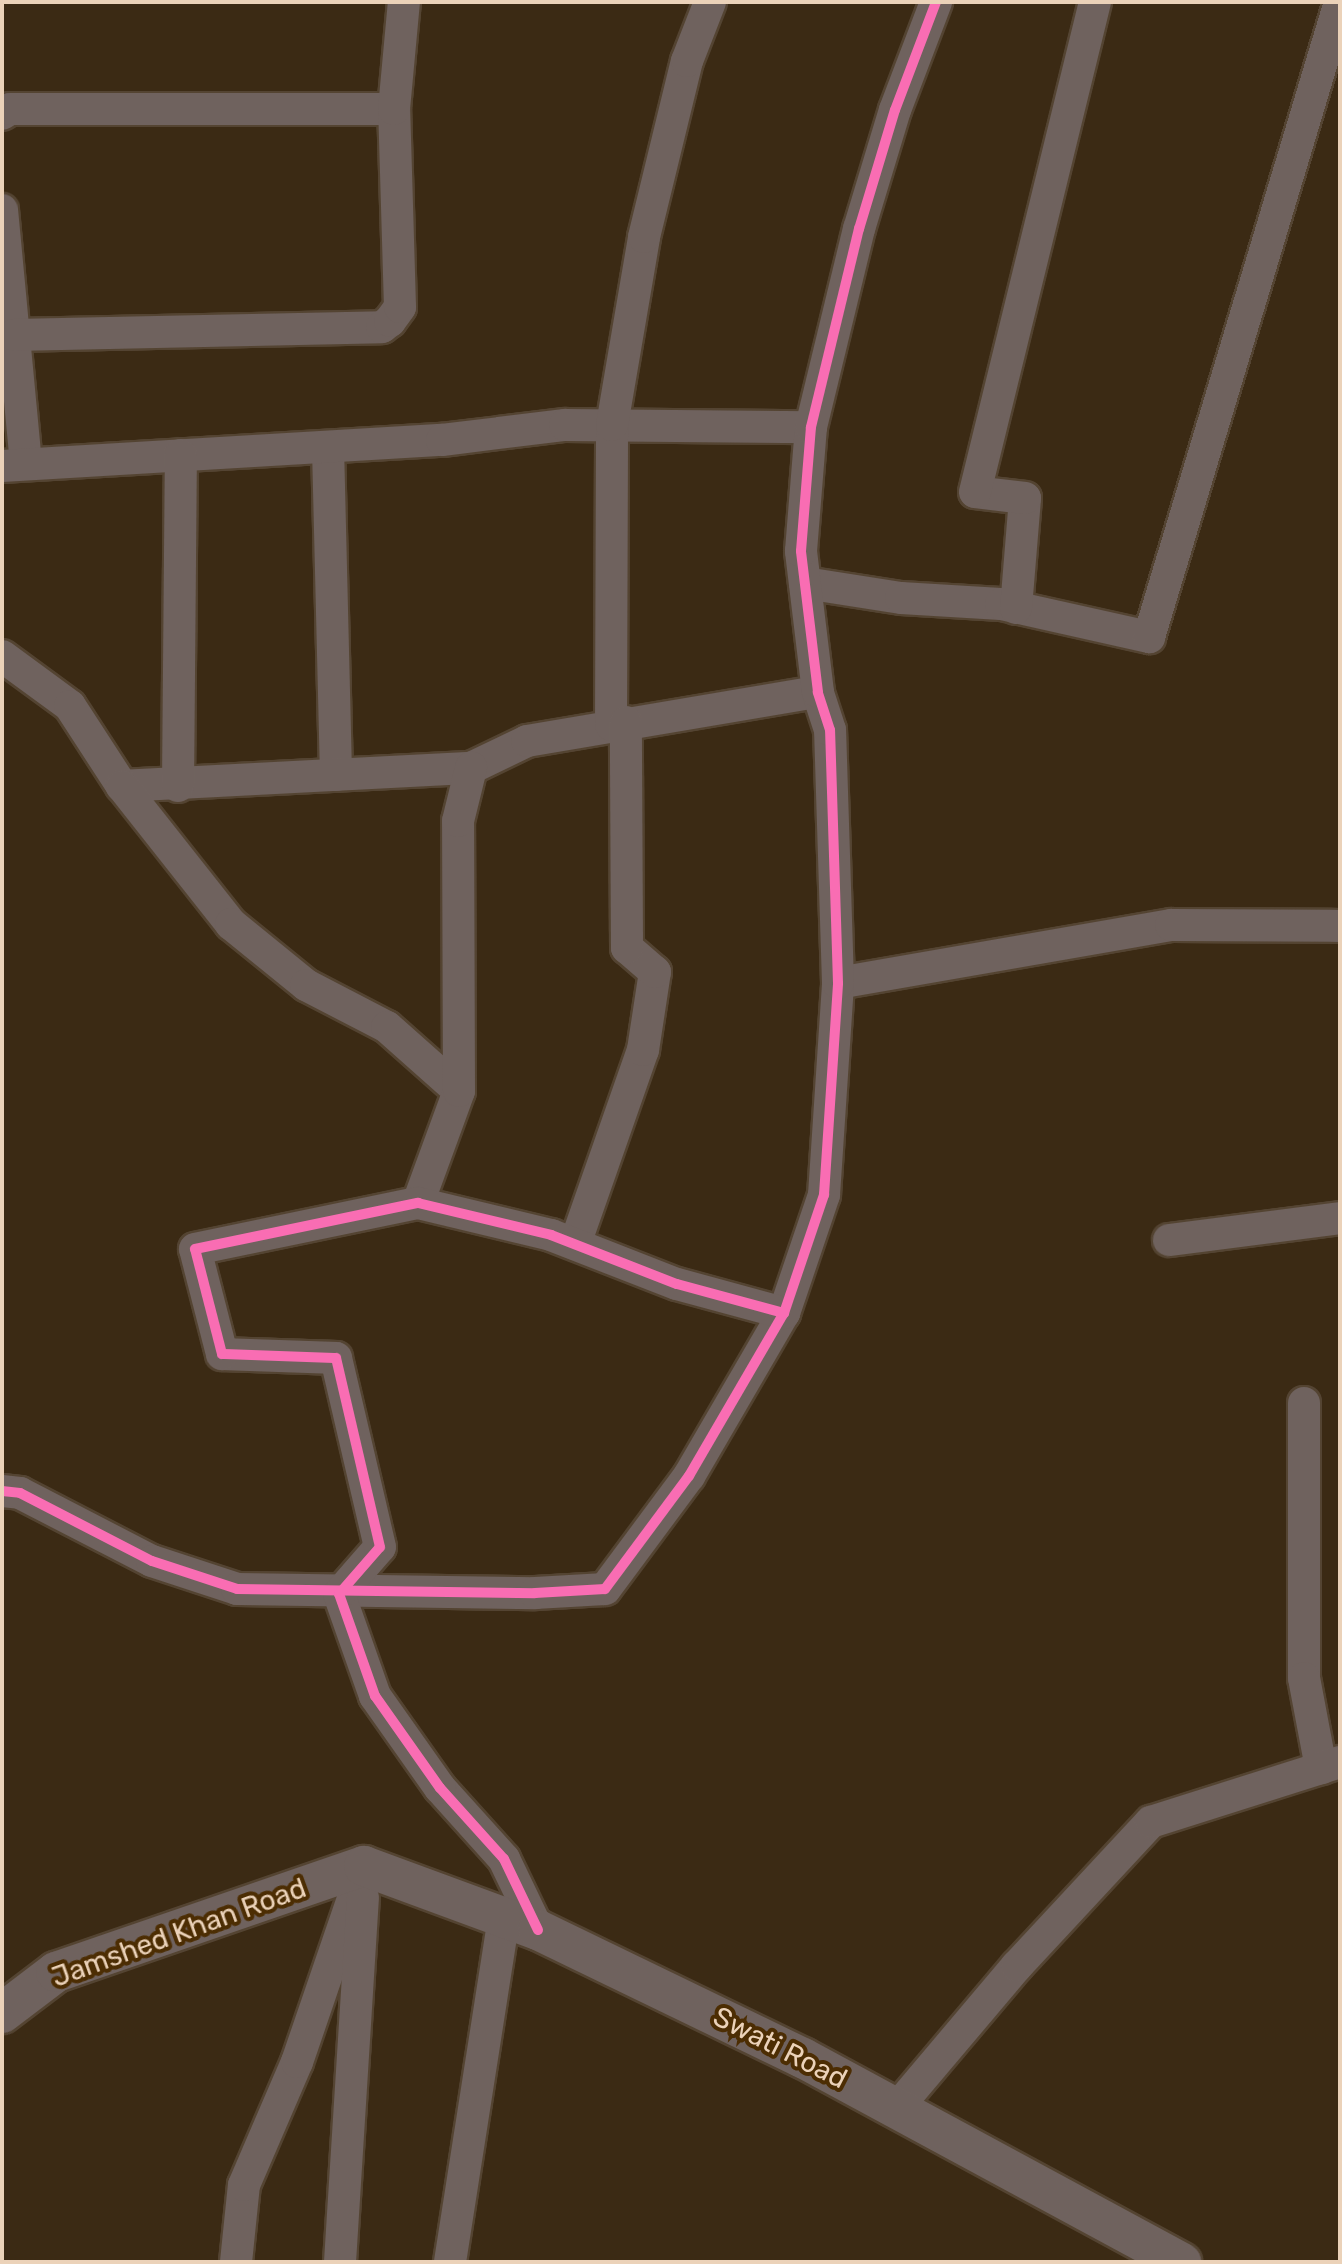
<!DOCTYPE html>
<style>
body{margin:0}
#map{position:relative;width:1342px;height:2264px;overflow:hidden;background:#3b2a14;font-family:Rubik,sans-serif}
div>[style]{position:absolute}
.roads{filter:drop-shadow(2px 0 #544432) drop-shadow(-2px 0 #544432) drop-shadow(0 2px #544432) drop-shadow(0 -2px #544432)}
.minor>*{height:32px;margin:-16px;padding:0 16px;transform-origin:16px;border-radius:16px;background:#6f625e}
.tertiary>*{height:40px;margin:-20px;padding:0 20px;transform-origin:20px;border-radius:20px;background:#6f625e}
.cycleway>*{height:10px;margin:-5px;padding:0 5px;transform-origin:5px;border-radius:5px;background:#f96db3}
span{translate:-50% -50%;white-space:nowrap;text-align:center;line-height:1.15;-webkit-text-stroke:8px #4c2d03;paint-order:stroke}
.street-label{font-size:28px;color:#ebd2b9}
.frame{position:absolute;inset:0;border:4px solid #ebd2b9;pointer-events:none}
</style>
<div id="map">
<div class="roads">
<div class="minor">
<i style="left:2px;top:114px;width:9px;rotate:-32deg"></i>
<i style="left:10px;top:109px;width:384px"></i>
<i style="left:2px;top:210px;width:255px;rotate:84.6deg"></i>
<i style="left:14px;top:335px;width:368px;rotate:-1.2deg"></i>
<i style="left:382px;top:327px;width:10px;rotate:-37deg"></i>
<i style="left:390px;top:321px;width:17px;rotate:-54deg"></i>
<i style="left:400px;top:307px;width:198px;rotate:-91.7deg"></i>
<i style="left:394px;top:109px;width:107px;rotate:-84.7deg"></i>
<i style="left:328px;top:447px;width:328px;rotate:88.6deg"></i>
<i style="left:2px;top:466px;width:441px;rotate:-3.4deg"></i>
<i style="left:442px;top:440px;width:124px;rotate:-7deg"></i>
<i style="left:565px;top:425px;width:246px;rotate:0.5deg"></i>
<i style="left:805px;top:583px;width:97px;rotate:8.9deg"></i>
<i style="left:901px;top:598px;width:100px;rotate:3.4deg"></i>
<i style="left:1001px;top:604px;width:152px;rotate:12.6deg"></i>
<i style="left:1149px;top:637px;width:663px;rotate:-73.26deg"></i>
<i style="left:1016px;top:608px;width:110px;rotate:-85.3deg"></i>
<i style="left:1025px;top:498px;width:50px;rotate:-173.2deg"></i>
<i style="left:975px;top:492px;width:504px;rotate:-76.24deg"></i>
<i style="left:2px;top:656px;width:84px;rotate:36.3deg"></i>
<i style="left:70px;top:706px;width:95px;rotate:57deg"></i>
<i style="left:122px;top:786px;width:349px;rotate:-3deg"></i>
<i style="left:471px;top:768px;width:62px;rotate:-25.7deg"></i>
<i style="left:527px;top:741px;width:295px;rotate:-9.6deg"></i>
<i style="left:611px;top:725px;width:300px;rotate:-89.8deg"></i>
<i style="left:612px;top:425px;width:191px;rotate:-80.3deg"></i>
<i style="left:644px;top:237px;width:181px;rotate:-76.3deg"></i>
<i style="left:687px;top:61px;width:63px;rotate:-68.7deg"></i>
<i style="left:122px;top:786px;width:176px;rotate:51.7deg"></i>
<i style="left:231px;top:924px;width:97px;rotate:39.1deg"></i>
<i style="left:306px;top:985px;width:91px;rotate:27.4deg"></i>
<i style="left:387px;top:1027px;width:96px;rotate:41.6deg"></i>
<i style="left:459px;top:1091px;width:119px;rotate:110.1deg"></i>
<i style="left:178px;top:786px;width:331px;rotate:-89.5deg"></i>
<i style="left:838px;top:983px;width:338px;rotate:-9.9deg"></i>
<i style="left:1171px;top:925px;width:169px;rotate:0.3deg"></i>
<i style="left:459px;top:1091px;width:270px;rotate:-90.2deg"></i>
<i style="left:458px;top:821px;width:55px;rotate:-76.2deg"></i>
<i style="left:1169px;top:1240px;width:172px;rotate:-7.3deg"></i>
<i style="left:575px;top:1244px;width:206px;rotate:-70.7deg"></i>
<i style="left:643px;top:1050px;width:79px;rotate:-81.3deg"></i>
<i style="left:655px;top:972px;width:37px;rotate:-139deg"></i>
<i style="left:627px;top:948px;width:226px;rotate:-90.3deg"></i>
<i style="left:1304px;top:1403px;width:275px;rotate:90deg"></i>
<i style="left:1304px;top:1678px;width:92px;rotate:79.3deg"></i>
<i style="left:2px;top:1491px;width:18px;rotate:6deg"></i>
<i style="left:20px;top:1493px;width:148px;rotate:27.3deg"></i>
<i style="left:152px;top:1561px;width:89px;rotate:18.2deg"></i>
<i style="left:237px;top:1589px;width:298px;rotate:0.8deg"></i>
<i style="left:535px;top:1593px;width:70px;rotate:-3.3deg"></i>
<i style="left:605px;top:1589px;width:141px;rotate:-53.4deg"></i>
<i style="left:689px;top:1476px;width:189px;rotate:-59.8deg"></i>
<i style="left:784px;top:1313px;width:125px;rotate:-71.3deg"></i>
<i style="left:824px;top:1195px;width:212px;rotate:-86.2deg"></i>
<i style="left:838px;top:983px;width:253px;rotate:-91.8deg"></i>
<i style="left:830px;top:730px;width:40px;rotate:-108deg"></i>
<i style="left:818px;top:692px;width:142px;rotate:-96.9deg"></i>
<i style="left:801px;top:551px;width:124px;rotate:-85.4deg"></i>
<i style="left:811px;top:427px;width:204px;rotate:-76.4deg"></i>
<i style="left:859px;top:229px;width:124px;rotate:-73.2deg"></i>
<i style="left:895px;top:110px;width:116px;rotate:-69.2deg"></i>
<i style="left:538px;top:1930px;width:79px;rotate:-115.6deg"></i>
<i style="left:504px;top:1859px;width:96px;rotate:-132deg"></i>
<i style="left:440px;top:1788px;width:113px;rotate:-125.2deg"></i>
<i style="left:375px;top:1696px;width:108px;rotate:-109.4deg"></i>
<i style="left:339px;top:1594px;width:62px;rotate:-48.9deg"></i>
<i style="left:380px;top:1547px;width:194px;rotate:-103.1deg"></i>
<i style="left:336px;top:1358px;width:114px;rotate:-178deg"></i>
<i style="left:222px;top:1354px;width:108px;rotate:-104.4deg"></i>
<i style="left:195px;top:1249px;width:228px;rotate:-11.7deg"></i>
<i style="left:418px;top:1203px;width:137px;rotate:13.5deg"></i>
<i style="left:551px;top:1235px;width:135px;rotate:21.3deg"></i>
<i style="left:677px;top:1284px;width:111px;rotate:15.2deg"></i>
<i style="left:896px;top:2109px;width:187px;rotate:-49.8deg"></i>
<i style="left:1017px;top:1966px;width:197px;rotate:-47.1deg"></i>
<i style="left:1151px;top:1822px;width:198px;rotate:-17.6deg"></i>
<i style="left:236px;top:2262px;width:77px;rotate:-84.1deg"></i>
<i style="left:244px;top:2185px;width:134px;rotate:-66.7deg"></i>
<i style="left:297px;top:2062px;width:207px;rotate:-71.1deg"></i>
<i style="left:340px;top:2262px;width:365px;rotate:-86.4deg"></i>
<i style="left:450px;top:2262px;width:348px;rotate:-81.1deg"></i>
</div>
<div class="tertiary">
<i style="left:2px;top:2013px;width:68px;rotate:-37.2deg"></i>
<i style="left:56px;top:1972px;width:326px;rotate:-19deg"></i>
<i style="left:364px;top:1866px;width:185px;rotate:20.2deg"></i>
<i style="left:538px;top:1930px;width:294px;rotate:25.8deg"></i>
<i style="left:803px;top:2058px;width:430px;rotate:28.4deg"></i>
</div>
</div>
<div class="cycleway">
<i style="left:2px;top:1491px;width:18px;rotate:6deg"></i>
<i style="left:20px;top:1493px;width:148px;rotate:27.3deg"></i>
<i style="left:152px;top:1561px;width:89px;rotate:18.2deg"></i>
<i style="left:237px;top:1589px;width:298px;rotate:0.8deg"></i>
<i style="left:535px;top:1593px;width:70px;rotate:-3.3deg"></i>
<i style="left:605px;top:1589px;width:141px;rotate:-53.4deg"></i>
<i style="left:689px;top:1476px;width:189px;rotate:-59.8deg"></i>
<i style="left:784px;top:1313px;width:125px;rotate:-71.3deg"></i>
<i style="left:824px;top:1195px;width:212px;rotate:-86.2deg"></i>
<i style="left:838px;top:983px;width:253px;rotate:-91.8deg"></i>
<i style="left:830px;top:730px;width:40px;rotate:-108deg"></i>
<i style="left:818px;top:692px;width:142px;rotate:-96.9deg"></i>
<i style="left:801px;top:551px;width:124px;rotate:-85.4deg"></i>
<i style="left:811px;top:427px;width:204px;rotate:-76.4deg"></i>
<i style="left:859px;top:229px;width:124px;rotate:-73.2deg"></i>
<i style="left:895px;top:110px;width:116px;rotate:-69.2deg"></i>
<i style="left:538px;top:1930px;width:79px;rotate:-115.6deg"></i>
<i style="left:504px;top:1859px;width:96px;rotate:-132deg"></i>
<i style="left:440px;top:1788px;width:113px;rotate:-125.2deg"></i>
<i style="left:375px;top:1696px;width:108px;rotate:-109.4deg"></i>
<i style="left:339px;top:1594px;width:62px;rotate:-48.9deg"></i>
<i style="left:380px;top:1547px;width:194px;rotate:-103.1deg"></i>
<i style="left:336px;top:1358px;width:114px;rotate:-178deg"></i>
<i style="left:222px;top:1354px;width:108px;rotate:-104.4deg"></i>
<i style="left:195px;top:1249px;width:228px;rotate:-11.7deg"></i>
<i style="left:418px;top:1203px;width:137px;rotate:13.5deg"></i>
<i style="left:551px;top:1235px;width:135px;rotate:21.3deg"></i>
<i style="left:677px;top:1284px;width:111px;rotate:15.2deg"></i>
</div>
<div class="street-label">
<span style="left:179px;top:1933px;rotate:-20deg">Jamshed Khan Road</span>
<span style="left:780px;top:2048px;rotate:27deg">Swati Road</span>
</div>
<div class="frame"></div>
</div>
